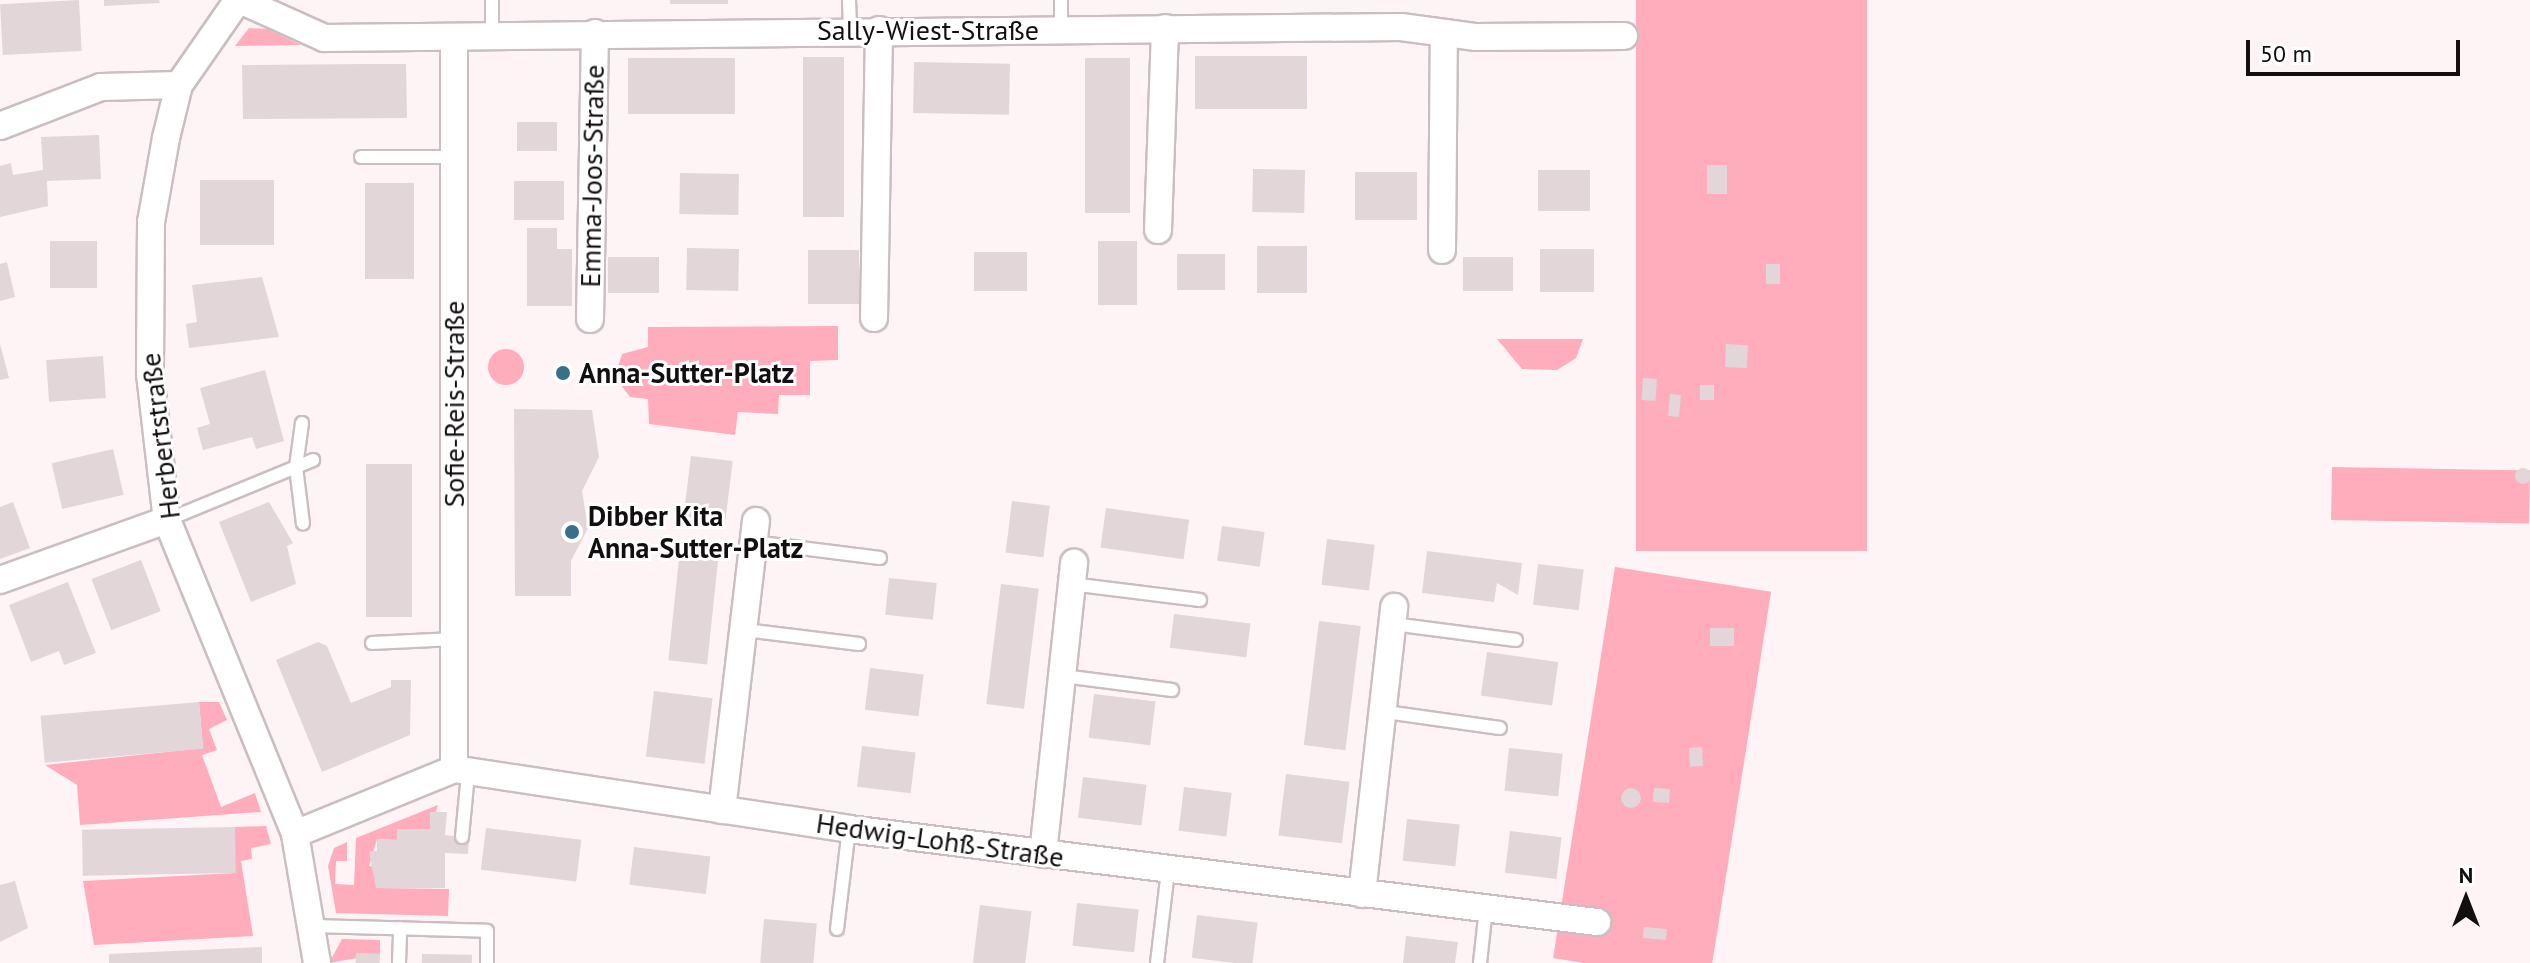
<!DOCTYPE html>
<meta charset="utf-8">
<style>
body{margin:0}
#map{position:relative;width:2530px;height:963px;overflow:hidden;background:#fef4f5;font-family:"PT Sans",sans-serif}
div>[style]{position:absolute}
.green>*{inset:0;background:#ffacbc;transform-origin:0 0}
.round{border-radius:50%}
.building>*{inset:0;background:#e2d6d8;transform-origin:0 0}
.roads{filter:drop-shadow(2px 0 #cabec0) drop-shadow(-2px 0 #cabec0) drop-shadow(0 2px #cabec0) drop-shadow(0 -2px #cabec0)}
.lane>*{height:12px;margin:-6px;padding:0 6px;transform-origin:6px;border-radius:6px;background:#fff}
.street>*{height:26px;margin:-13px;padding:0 13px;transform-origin:13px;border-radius:13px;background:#fff}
.dots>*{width:22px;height:22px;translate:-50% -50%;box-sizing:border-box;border:4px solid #fff;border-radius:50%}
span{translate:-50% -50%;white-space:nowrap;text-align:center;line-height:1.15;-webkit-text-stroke:6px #fff;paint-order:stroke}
.street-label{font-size:28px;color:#130f10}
.poi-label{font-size:28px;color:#130f10;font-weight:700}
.left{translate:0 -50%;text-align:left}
.north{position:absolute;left:2426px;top:859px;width:80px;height:80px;-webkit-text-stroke:6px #fff;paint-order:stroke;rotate:0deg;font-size:22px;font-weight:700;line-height:32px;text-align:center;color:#130f10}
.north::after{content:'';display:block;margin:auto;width:28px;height:36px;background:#130f10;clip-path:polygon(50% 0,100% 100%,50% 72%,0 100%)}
.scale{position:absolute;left:2246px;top:40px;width:214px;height:36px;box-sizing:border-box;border:4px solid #130f10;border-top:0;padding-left:10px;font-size:24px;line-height:28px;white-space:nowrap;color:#130f10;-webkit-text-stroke:6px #fff;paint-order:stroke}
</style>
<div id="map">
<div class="green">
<i style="left:1636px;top:0;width:231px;height:551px"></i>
<i style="clip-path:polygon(249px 28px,267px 29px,301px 45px,235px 46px)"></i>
<i style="clip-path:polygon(838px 326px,838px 360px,810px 361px,810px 395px,779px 395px,778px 414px,738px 412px,735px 435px,649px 424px,648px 399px,630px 397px,615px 377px,622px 354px,648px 347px,648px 327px)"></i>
<i style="clip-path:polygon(1497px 339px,1583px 339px,1576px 358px,1557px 370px,1522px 369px)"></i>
<i class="round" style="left:488px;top:349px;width:36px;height:36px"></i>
<i style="left:2332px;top:467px;width:198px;height:53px;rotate:1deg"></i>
<i style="left:1615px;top:567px;width:158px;height:396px;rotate:9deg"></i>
<i style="clip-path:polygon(199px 702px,219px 702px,227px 720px,209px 729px,217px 750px,202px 755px,221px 807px,255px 793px,261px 812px,80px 825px,77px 785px,45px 765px,203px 748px)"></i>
<i style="clip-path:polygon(438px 805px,430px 829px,397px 829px,397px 840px,377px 839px,369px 866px,376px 867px,376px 888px,449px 889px,448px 916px,336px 913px,328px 866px,334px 848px,347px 842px,347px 861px,336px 861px,335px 884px,354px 885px,356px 838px)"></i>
<i style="clip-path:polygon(266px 826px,271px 844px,251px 848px,252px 859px,241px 861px,253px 936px,94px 945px,83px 881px,235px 873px,235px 827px)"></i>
<i style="clip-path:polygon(342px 939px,380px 940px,380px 954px,329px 963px)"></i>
</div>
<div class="building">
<i style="left:79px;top:0;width:51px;height:79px;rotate:87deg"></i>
<i style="clip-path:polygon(104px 0,159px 0,160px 3px,104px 6px)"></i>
<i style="left:670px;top:0;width:58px;height:4px"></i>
<i style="left:1195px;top:56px;width:112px;height:53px"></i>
<i style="left:803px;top:57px;width:41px;height:160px"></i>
<i style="left:628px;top:58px;width:107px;height:56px"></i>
<i style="left:1085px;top:58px;width:45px;height:155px"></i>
<i style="left:914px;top:62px;width:96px;height:51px;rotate:1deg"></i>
<i style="clip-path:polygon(366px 64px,406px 64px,407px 118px,243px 119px,242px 65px)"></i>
<i style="left:517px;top:122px;width:40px;height:29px"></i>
<i style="clip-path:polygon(99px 135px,101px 179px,47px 181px,48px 206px,0 217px,0 166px,11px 163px,13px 175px,43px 170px,41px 137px)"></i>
<i style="left:1727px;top:165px;width:29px;height:20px;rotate:90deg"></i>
<i style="left:1253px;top:169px;width:52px;height:43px;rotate:1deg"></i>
<i style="left:1538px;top:170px;width:52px;height:41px"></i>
<i style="left:1355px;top:172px;width:62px;height:48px"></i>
<i style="left:680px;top:173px;width:59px;height:41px;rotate:1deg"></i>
<i style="left:200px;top:180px;width:74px;height:65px"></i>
<i style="left:514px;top:181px;width:50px;height:39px"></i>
<i style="left:365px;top:183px;width:49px;height:96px"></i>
<i style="clip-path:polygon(527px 228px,557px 228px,557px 249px,572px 249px,572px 306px,527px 306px)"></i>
<i style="left:50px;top:241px;width:47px;height:47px"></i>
<i style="left:1098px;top:241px;width:39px;height:64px"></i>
<i style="left:1257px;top:246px;width:50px;height:47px"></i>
<i style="left:687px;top:248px;width:52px;height:42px;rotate:1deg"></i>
<i style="left:1540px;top:249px;width:54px;height:43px"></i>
<i style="left:808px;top:250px;width:51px;height:54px"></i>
<i style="left:974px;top:252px;width:53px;height:39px"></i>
<i style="left:1177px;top:254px;width:48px;height:36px"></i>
<i style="left:608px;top:257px;width:51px;height:36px"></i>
<i style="left:1463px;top:257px;width:50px;height:34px"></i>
<i style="clip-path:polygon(7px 262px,15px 297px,0 301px,0 264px)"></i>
<i style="left:1766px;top:264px;width:14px;height:20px"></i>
<i style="clip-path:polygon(262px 277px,279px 337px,189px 348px,186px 324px,197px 322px,192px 285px)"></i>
<i style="clip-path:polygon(0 344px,9px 378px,0 380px)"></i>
<i style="left:1726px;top:344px;width:22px;height:23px;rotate:3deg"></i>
<i style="left:103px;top:356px;width:42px;height:57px;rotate:86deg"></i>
<i style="clip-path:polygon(265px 370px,284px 441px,256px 449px,252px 437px,203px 450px,197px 428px,210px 424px,200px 388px)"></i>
<i style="left:1643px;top:378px;width:14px;height:22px;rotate:4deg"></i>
<i style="left:1700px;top:385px;width:14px;height:15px"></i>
<i style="left:1670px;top:394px;width:11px;height:22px;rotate:5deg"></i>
<i style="clip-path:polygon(514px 409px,592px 410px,599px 457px,582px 491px,588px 528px,571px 561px,571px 596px,515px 596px)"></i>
<i style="left:113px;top:449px;width:47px;height:63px;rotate:77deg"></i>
<i style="left:691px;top:456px;width:42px;height:61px;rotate:7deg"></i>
<i style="left:366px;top:464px;width:46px;height:153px"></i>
<i class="round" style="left:2515px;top:468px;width:16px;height:16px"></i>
<i style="left:1012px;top:501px;width:38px;height:52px;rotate:7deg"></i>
<i style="clip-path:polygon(13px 502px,30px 548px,0 559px,0 507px)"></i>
<i style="clip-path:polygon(269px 502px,293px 543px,287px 546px,296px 584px,251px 602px,219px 522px)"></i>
<i style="left:1106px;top:508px;width:84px;height:40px;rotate:8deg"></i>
<i style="left:1222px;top:526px;width:43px;height:35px;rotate:8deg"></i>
<i style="left:1327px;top:539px;width:48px;height:46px;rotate:7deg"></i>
<i style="left:681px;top:540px;width:39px;height:121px;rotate:6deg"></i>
<i style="clip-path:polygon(1427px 551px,1522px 563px,1518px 595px,1497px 583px,1494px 602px,1422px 593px)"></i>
<i style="left:141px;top:560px;width:55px;height:53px;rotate:69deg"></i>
<i style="left:1538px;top:564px;width:46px;height:41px;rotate:7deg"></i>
<i style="left:889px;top:578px;width:48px;height:37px;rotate:6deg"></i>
<i style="clip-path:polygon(68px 582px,96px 653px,64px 665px,59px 651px,31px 662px,9px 605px)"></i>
<i style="left:1001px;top:584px;width:38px;height:121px;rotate:7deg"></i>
<i style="left:1174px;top:614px;width:77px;height:34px;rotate:7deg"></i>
<i style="left:1319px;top:621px;width:42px;height:125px;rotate:7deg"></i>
<i style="left:1710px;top:628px;width:24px;height:18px"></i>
<i style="clip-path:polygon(318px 642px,327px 646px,351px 703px,391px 687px,391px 680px,411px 680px,410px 735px,322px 772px,276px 660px)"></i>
<i style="left:1487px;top:652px;width:72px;height:44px;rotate:8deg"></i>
<i style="left:870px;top:668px;width:54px;height:42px;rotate:7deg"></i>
<i style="left:654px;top:691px;width:59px;height:66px;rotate:7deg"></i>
<i style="left:1094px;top:694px;width:62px;height:44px;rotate:7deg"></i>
<i style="left:199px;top:702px;width:47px;height:159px;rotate:85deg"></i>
<i style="left:862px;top:746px;width:54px;height:41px;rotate:7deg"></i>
<i style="left:1702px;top:747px;width:19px;height:13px;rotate:87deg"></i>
<i style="left:1509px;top:748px;width:54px;height:43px;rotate:6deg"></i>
<i style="left:1286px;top:774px;width:64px;height:62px;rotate:7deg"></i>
<i style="left:1083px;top:777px;width:64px;height:41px;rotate:7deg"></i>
<i style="left:1184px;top:787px;width:48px;height:44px;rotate:7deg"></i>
<i class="round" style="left:1621px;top:788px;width:20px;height:20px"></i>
<i style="left:1654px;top:788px;width:16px;height:14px;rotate:4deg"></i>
<i style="clip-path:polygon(430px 812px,447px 812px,445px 835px,469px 838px,468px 854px,445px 853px,445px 888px,376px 888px,369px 851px,377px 851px,377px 839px,397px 840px,397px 829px,430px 829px)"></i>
<i style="left:1407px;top:819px;width:53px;height:42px;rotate:6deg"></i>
<i style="left:235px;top:827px;width:46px;height:153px;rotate:89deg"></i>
<i style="left:486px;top:828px;width:96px;height:42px;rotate:7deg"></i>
<i style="left:1510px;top:831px;width:52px;height:42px;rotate:7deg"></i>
<i style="left:634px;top:847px;width:77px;height:38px;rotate:7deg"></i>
<i style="clip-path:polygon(15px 881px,28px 928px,0 942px,0 885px)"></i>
<i style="left:1077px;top:903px;width:62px;height:43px;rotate:6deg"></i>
<i style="left:980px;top:905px;width:52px;height:58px;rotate:7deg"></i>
<i style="left:1197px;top:915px;width:61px;height:43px;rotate:7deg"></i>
<i style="left:764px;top:919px;width:53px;height:44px;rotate:5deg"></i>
<i style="left:1644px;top:927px;width:23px;height:11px;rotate:5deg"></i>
<i style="clip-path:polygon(1406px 936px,1458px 942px,1455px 963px,1403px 963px)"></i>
<i style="clip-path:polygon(262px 947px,262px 963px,109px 963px,109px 954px)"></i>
<i style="left:356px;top:953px;width:24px;height:10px;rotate:2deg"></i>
<i style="left:422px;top:954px;width:50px;height:9px;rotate:1deg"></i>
</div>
<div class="roads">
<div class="lane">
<i style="left:492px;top:0;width:33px;rotate:90deg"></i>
<i style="left:849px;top:0;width:31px;rotate:88deg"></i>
<i style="left:1061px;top:0;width:29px;rotate:90deg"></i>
<i style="left:361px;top:157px;width:93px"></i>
<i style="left:302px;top:423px;width:44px;rotate:97.8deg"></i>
<i style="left:296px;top:467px;width:57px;rotate:83deg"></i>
<i style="left:167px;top:520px;width:158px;rotate:-22.3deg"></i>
<i style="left:753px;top:542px;width:128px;rotate:7.2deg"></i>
<i style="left:1071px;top:584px;width:130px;rotate:7.1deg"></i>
<i style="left:1393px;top:624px;width:124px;rotate:7.4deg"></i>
<i style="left:745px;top:630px;width:115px;rotate:7deg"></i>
<i style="left:372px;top:643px;width:82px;rotate:-2.8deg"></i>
<i style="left:1063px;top:676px;width:110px;rotate:7.3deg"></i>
<i style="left:1386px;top:712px;width:115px;rotate:8deg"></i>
<i style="left:462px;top:837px;width:64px;rotate:-84.6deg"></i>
<i style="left:313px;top:926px;width:174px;rotate:1.6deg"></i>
<i style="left:487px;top:931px;width:32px;rotate:90deg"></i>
<i style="left:837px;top:929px;width:101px;rotate:-83.2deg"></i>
<i style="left:399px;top:963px;width:35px;rotate:-88deg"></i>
<i style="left:1157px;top:963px;width:93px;rotate:-83.2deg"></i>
<i style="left:1480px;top:963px;width:55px;rotate:-83.8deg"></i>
</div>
<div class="street">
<i style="left:238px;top:0;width:103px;rotate:124.8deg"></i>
<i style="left:179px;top:85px;width:55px;rotate:103.8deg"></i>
<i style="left:166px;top:138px;width:85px;rotate:100.1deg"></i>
<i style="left:151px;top:222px;width:152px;rotate:90.4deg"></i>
<i style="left:150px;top:374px;width:147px;rotate:83.4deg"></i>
<i style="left:167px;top:520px;width:339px;rotate:67.8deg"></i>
<i style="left:295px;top:834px;width:131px;rotate:80.3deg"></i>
<i style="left:240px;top:0;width:92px;rotate:24.3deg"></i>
<i style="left:324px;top:38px;width:1077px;rotate:-0.59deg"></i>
<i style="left:1401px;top:27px;width:76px;rotate:7.6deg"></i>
<i style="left:1476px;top:37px;width:148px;rotate:-0.4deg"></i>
<i style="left:454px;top:40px;width:729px;rotate:90deg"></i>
<i style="left:0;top:126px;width:108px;rotate:-21.1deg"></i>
<i style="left:101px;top:87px;width:78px;rotate:-1.5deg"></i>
<i style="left:1158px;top:230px;width:202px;rotate:-88deg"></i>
<i style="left:1442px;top:250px;width:217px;rotate:-89.5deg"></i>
<i style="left:874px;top:318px;width:288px;rotate:-89deg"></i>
<i style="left:590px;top:319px;width:286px;rotate:-89deg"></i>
<i style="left:0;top:580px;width:177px;rotate:-19.8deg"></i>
<i style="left:722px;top:810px;width:291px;rotate:-83.3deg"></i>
<i style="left:295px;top:834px;width:172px;rotate:-22.2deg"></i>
<i style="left:454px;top:769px;width:400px;rotate:8.6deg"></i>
<i style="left:849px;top:829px;width:754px;rotate:7.09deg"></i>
<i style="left:1043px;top:854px;width:293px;rotate:-83.9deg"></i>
<i style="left:1362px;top:894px;width:289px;rotate:-83.6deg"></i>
</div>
</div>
<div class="dots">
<i style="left:563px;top:373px;background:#38708a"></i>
<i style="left:572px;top:532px;background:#38708a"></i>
</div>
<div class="street-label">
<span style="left:928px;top:30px">Sally-Wiest-Straße</span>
<span style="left:592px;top:176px;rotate:-89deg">Emma-Joos-Straße</span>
<span style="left:454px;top:404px;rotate:-90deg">Sofie-Reis-Straße</span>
<span style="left:160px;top:436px;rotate:-97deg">Herbertstraße</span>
<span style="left:940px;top:840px;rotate:8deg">Hedwig-Lohß-Straße</span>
</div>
<div class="poi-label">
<span class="left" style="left:579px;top:373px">Anna-Sutter-Platz</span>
<span class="left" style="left:588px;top:532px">Dibber Kita<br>Anna-Sutter-Platz</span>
</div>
<div class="north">N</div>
<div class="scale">50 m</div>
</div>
